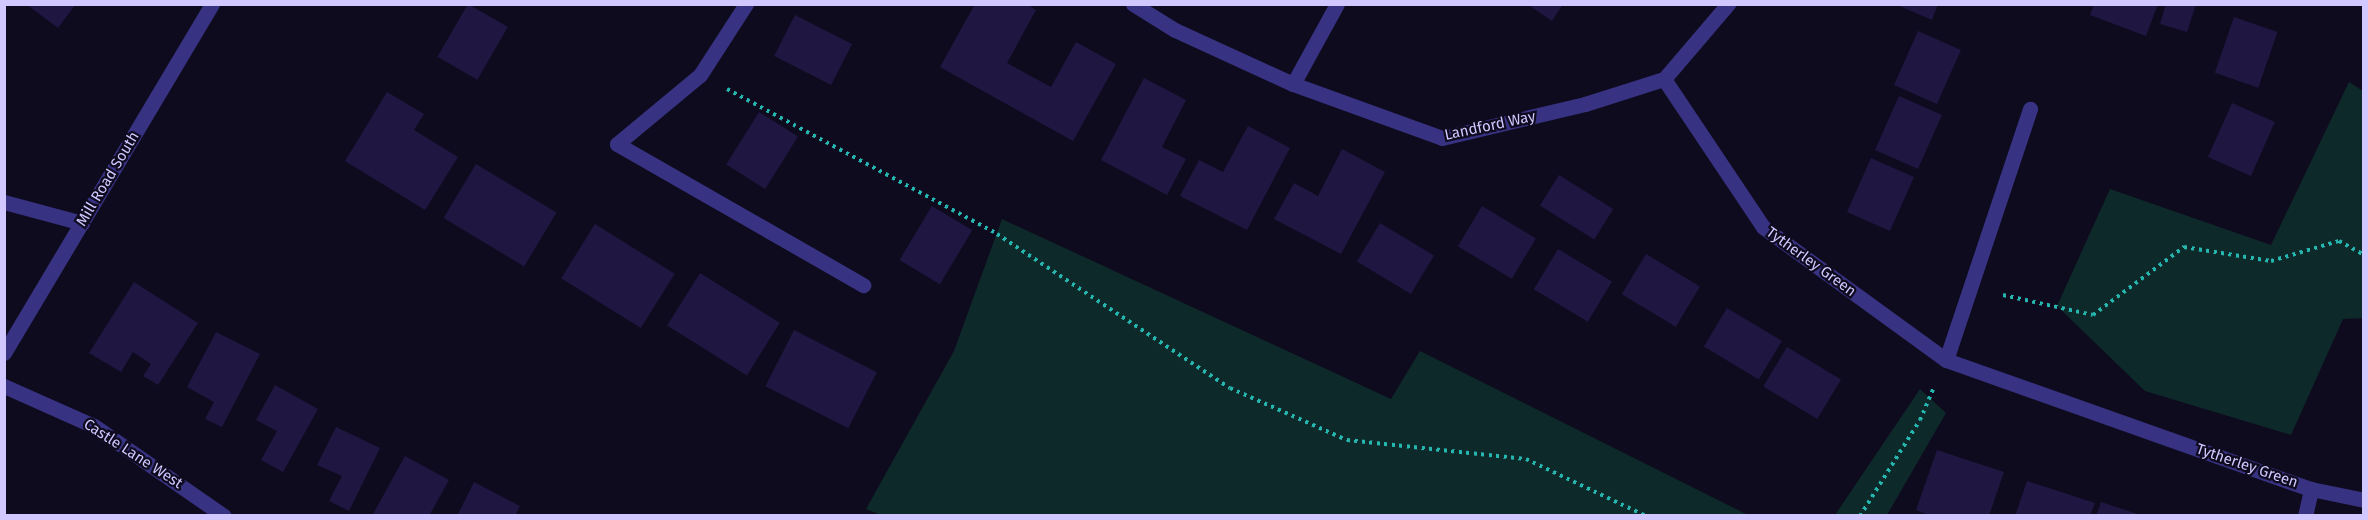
<!DOCTYPE html>
<style>
body{margin:0}
#map{position:relative;width:2368px;height:520px;overflow:hidden;background:#0f0b1f;font-family:"Fira Sans",sans-serif}
div>[style]{position:absolute}
.green>*{inset:0;background:#0d2929}
.building>*{inset:0;background:#1f1641;transform-origin:0 0}
.path>*{height:4px;margin-top:-2px;transform-origin:0;background:repeating-linear-gradient(90deg,#25b6b0 0 3px,transparent 0 7.5px)}
.minor>*{height:15px;margin:-7.5px;padding:0 7.5px;transform-origin:7.5px;border-radius:7.5px;background:#373281}
span{translate:-50% -50%;white-space:nowrap;text-align:center;line-height:1.15;-webkit-text-stroke:4.5px #0f0b1f;paint-order:stroke}
.street-label{font-size:15px;color:#d0c8ff}
.frame{position:absolute;inset:0;border:6px solid #d0c8ff;pointer-events:none}
</style>
<div id="map">
<div class="green">
<i style="clip-path:polygon(2349px 82px,2363px 91px,2363px 318px,2343px 319px,2291px 435px,2145px 391px,2057px 306px,2110px 189px,2271px 245px)"></i>
<i style="clip-path:polygon(1002px 219px,1391px 399px,1420px 351px,1748px 515px,883px 516px,866px 509px,954px 351px)"></i>
<i style="clip-path:polygon(1920px 389px,1946px 413px,1887px 515px,1835px 515px)"></i>
</div>
<div class="building">
<i style="clip-path:polygon(26px 4px,76px 4px,58px 28px)"></i>
<i style="left:468px;top:4px;width:46px;height:61px;rotate:30deg"></i>
<i style="clip-path:polygon(975px 4px,1026px 4px,1036px 10px,1007px 63px,1051px 87px,1076px 42px,1116px 64px,1073px 141px,940px 67px)"></i>
<i style="clip-path:polygon(1527px 4px,1563px 4px,1552px 21px)"></i>
<i style="clip-path:polygon(1895px 4px,1938px 4px,1932px 20px)"></i>
<i style="clip-path:polygon(2094px 4px,2158px 4px,2146px 36px,2090px 15px)"></i>
<i style="clip-path:polygon(2166px 4px,2196px 4px,2187px 32px,2160px 24px)"></i>
<i style="left:795px;top:15px;width:64px;height:46px;rotate:27deg"></i>
<i style="left:2234px;top:17px;width:46px;height:59px;rotate:19deg"></i>
<i style="left:1918px;top:31px;width:47px;height:59px;rotate:24deg"></i>
<i style="clip-path:polygon(1144px 78px,1186px 100px,1162px 147px,1186px 159px,1167px 195px,1101px 160px)"></i>
<i style="clip-path:polygon(387px 92px,424px 114px,414px 130px,458px 157px,425px 210px,345px 161px)"></i>
<i style="left:1899px;top:96px;width:47px;height:59px;rotate:24deg"></i>
<i style="left:2232px;top:103px;width:47px;height:59px;rotate:24deg"></i>
<i style="left:759px;top:112px;width:46px;height:62px;rotate:32deg"></i>
<i style="clip-path:polygon(1248px 126px,1290px 148px,1247px 230px,1180px 196px,1199px 160px,1223px 172px)"></i>
<i style="clip-path:polygon(1342px 149px,1385px 172px,1341px 254px,1274px 219px,1294px 183px,1318px 196px)"></i>
<i style="left:1871px;top:158px;width:47px;height:59px;rotate:24deg"></i>
<i style="left:476px;top:164px;width:94px;height:63px;rotate:31deg"></i>
<i style="left:1559px;top:175px;width:64px;height:36px;rotate:32deg"></i>
<i style="left:932px;top:206px;width:47px;height:63px;rotate:31deg"></i>
<i style="left:1482px;top:206px;width:63px;height:47px;rotate:31deg"></i>
<i style="left:1380px;top:223px;width:63px;height:45px;rotate:31deg"></i>
<i style="left:595px;top:224px;width:94px;height:64px;rotate:32deg"></i>
<i style="left:1558px;top:249px;width:63px;height:47px;rotate:31deg"></i>
<i style="left:1646px;top:254px;width:63px;height:47px;rotate:31deg"></i>
<i style="left:700px;top:273px;width:94px;height:62px;rotate:32deg"></i>
<i style="clip-path:polygon(134px 282px,198px 323px,158px 385px,143px 376px,151px 364px,133px 352px,121px 372px,89px 353px)"></i>
<i style="left:1727px;top:308px;width:64px;height:45px;rotate:31deg"></i>
<i style="left:794px;top:330px;width:93px;height:63px;rotate:27deg"></i>
<i style="clip-path:polygon(216px 332px,260px 354px,222px 427px,205px 419px,214px 402px,187px 387px)"></i>
<i style="left:1787px;top:347px;width:63px;height:46px;rotate:31deg"></i>
<i style="clip-path:polygon(275px 385px,318px 409px,283px 472px,261px 460px,277px 431px,256px 420px)"></i>
<i style="clip-path:polygon(336px 427px,380px 448px,349px 511px,329px 501px,342px 476px,317px 465px)"></i>
<i style="clip-path:polygon(1937px 450px,2004px 472px,1989px 516px,1931px 516px,1916px 510px)"></i>
<i style="clip-path:polygon(405px 456px,449px 480px,429px 516px,372px 516px)"></i>
<i style="clip-path:polygon(2027px 481px,2095px 503px,2090px 516px,2015px 516px)"></i>
<i style="clip-path:polygon(474px 482px,520px 506px,515px 516px,457px 516px)"></i>
<i style="clip-path:polygon(2101px 502px,2141px 515px,2141px 516px,2096px 516px)"></i>
</div>
<div class="path">
<i style="left:727px;top:89px;width:306px;rotate:28.2deg"></i>
<i style="left:997px;top:234px;width:279px;rotate:33.5deg"></i>
<i style="left:1230px;top:388px;width:128px;rotate:24deg"></i>
<i style="left:1347px;top:440px;width:180px;rotate:6.1deg"></i>
<i style="left:1526px;top:459px;width:133px;rotate:25.4deg"></i>
<i style="left:2003px;top:295px;width:92px;rotate:12.5deg"></i>
<i style="left:2093px;top:315px;width:114px;rotate:-36.8deg"></i>
<i style="left:2184px;top:247px;width:88px;rotate:9.1deg"></i>
<i style="left:2271px;top:261px;width:71px;rotate:-16.4deg"></i>
<i style="left:2339px;top:241px;width:29px;rotate:29deg"></i>
<i style="left:1860px;top:516px;width:113px;rotate:-58deg"></i>
<i style="left:1920px;top:420px;width:34px;rotate:-67deg"></i>
</div>
<div class="minor">
<i style="left:746px;top:4px;width:85px;rotate:122.9deg"></i>
<i style="left:700px;top:75px;width:108px;rotate:140.3deg"></i>
<i style="left:617px;top:144px;width:284px;rotate:29.8deg"></i>
<i style="left:1133px;top:4px;width:49px;rotate:31.8deg"></i>
<i style="left:1175px;top:30px;width:130px;rotate:24.6deg"></i>
<i style="left:1293px;top:84px;width:158px;rotate:19.9deg"></i>
<i style="left:1442px;top:138px;width:147px;rotate:-13.4deg"></i>
<i style="left:1585px;top:104px;width:83px;rotate:-17.6deg"></i>
<i style="left:1664px;top:79px;width:99px;rotate:-49.5deg"></i>
<i style="left:1664px;top:79px;width:178px;rotate:56.2deg"></i>
<i style="left:1763px;top:227px;width:226px;rotate:36deg"></i>
<i style="left:1946px;top:360px;width:387px;rotate:19.5deg"></i>
<i style="left:2311px;top:489px;width:54px;rotate:11.7deg"></i>
<i style="left:1293px;top:84px;width:91px;rotate:-61.2deg"></i>
<i style="left:4px;top:202px;width:81px;rotate:15.1deg"></i>
<i style="left:4px;top:353px;width:406px;rotate:-59.2deg"></i>
<i style="left:1946px;top:360px;width:265px;rotate:-71.5deg"></i>
<i style="left:4px;top:386px;width:98px;rotate:24deg"></i>
<i style="left:94px;top:426px;width:158px;rotate:34.7deg"></i>
<i style="left:2305px;top:516px;width:28px;rotate:-77deg"></i>
</div>
<div class="street-label">
<span style="left:1490px;top:126px;rotate:-12deg">Landford Way</span>
<span style="left:108px;top:179px;rotate:-59deg">Mill Road South</span>
<span style="left:1811px;top:262px;rotate:36deg">Tytherley Green</span>
<span style="left:133px;top:454px;rotate:33deg">Castle Lane West</span>
<span style="left:2247px;top:466px;rotate:19deg">Tytherley Green</span>
</div>
<div class="frame"></div>
</div>
